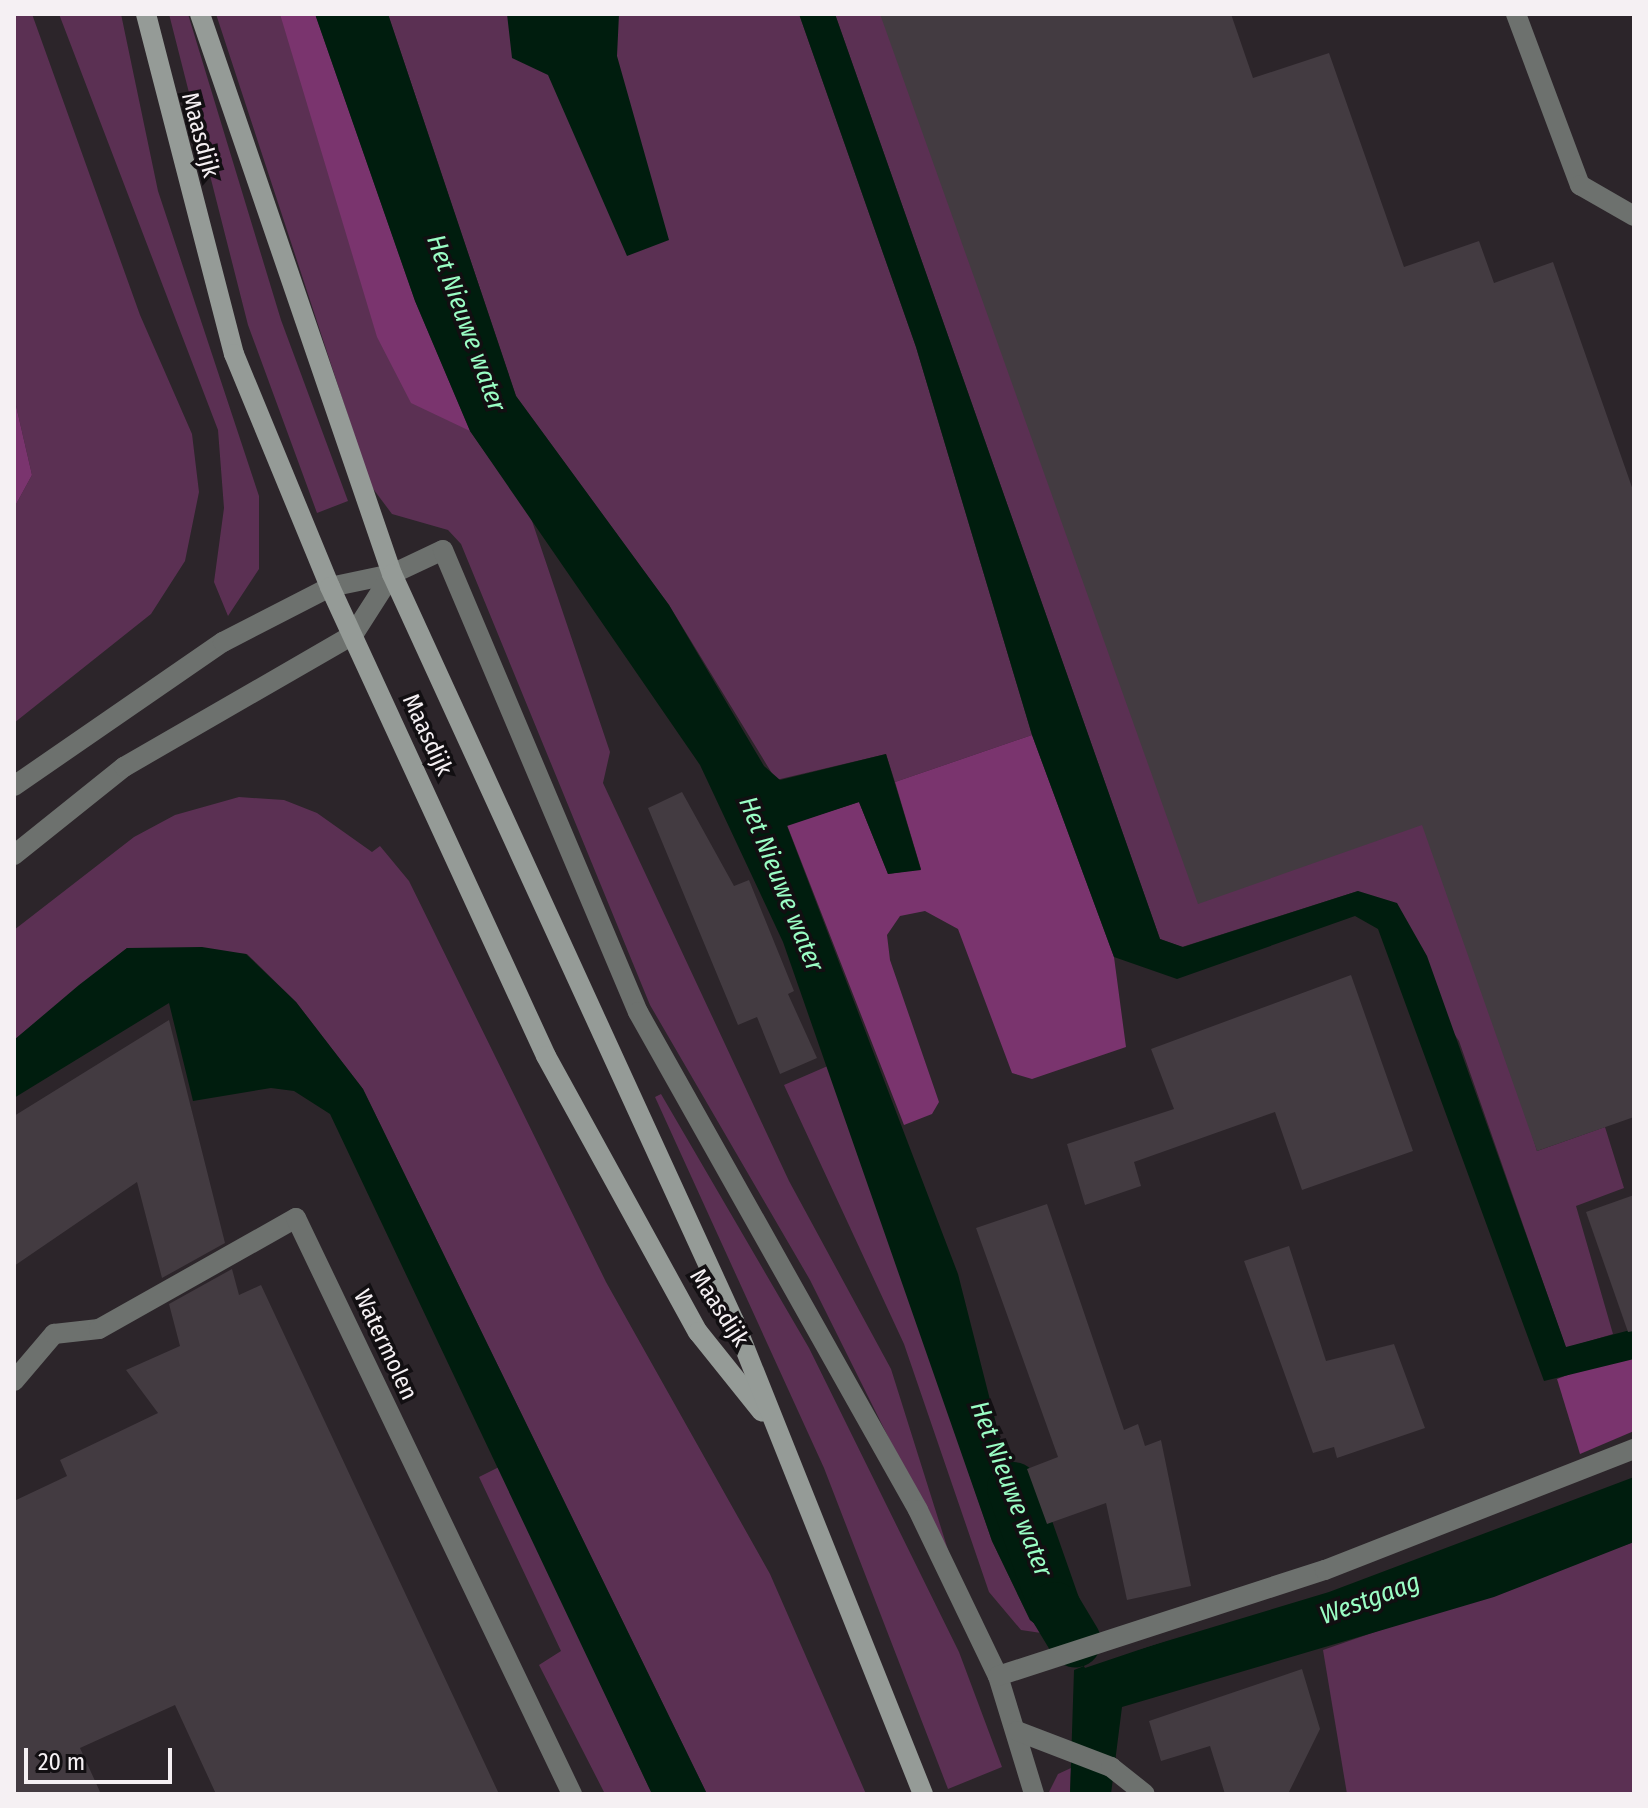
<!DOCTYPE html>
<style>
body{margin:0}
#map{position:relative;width:1648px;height:1808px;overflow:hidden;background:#2c252a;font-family:"Fira Sans Condensed",sans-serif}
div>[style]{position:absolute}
.green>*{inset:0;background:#5b3053}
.forest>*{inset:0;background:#7a346e}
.water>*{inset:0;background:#001d0e}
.pier>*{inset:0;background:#2c252a}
.canal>*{height:52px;margin:-26px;padding:0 26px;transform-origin:26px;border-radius:26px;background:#001d0e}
.building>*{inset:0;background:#433b41}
.minor>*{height:20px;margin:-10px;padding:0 10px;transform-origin:10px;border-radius:10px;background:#6d716e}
.tertiary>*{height:20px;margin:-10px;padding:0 10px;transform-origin:10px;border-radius:10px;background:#6d716e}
.secondary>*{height:20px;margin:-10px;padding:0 10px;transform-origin:10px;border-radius:10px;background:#959b97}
span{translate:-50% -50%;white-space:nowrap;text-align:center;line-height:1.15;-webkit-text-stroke:7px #120f12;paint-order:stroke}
.street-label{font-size:24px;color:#f5f0f3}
.water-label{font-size:26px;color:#9afdc4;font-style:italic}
.frame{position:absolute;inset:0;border:16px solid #f5f0f3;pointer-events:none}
.scale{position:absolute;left:24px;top:1748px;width:148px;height:36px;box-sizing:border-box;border:4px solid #f5f0f3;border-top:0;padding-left:10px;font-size:24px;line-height:28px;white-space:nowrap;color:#f5f0f3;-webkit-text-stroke:6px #120f12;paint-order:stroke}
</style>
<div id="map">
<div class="green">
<i style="clip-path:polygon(14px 14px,32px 14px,140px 315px,192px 434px,199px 492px,185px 561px,151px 614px,14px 723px,14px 508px,32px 475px,14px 397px)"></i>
<i style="clip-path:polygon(59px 14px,121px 14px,158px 191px,259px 496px,259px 569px,228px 616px,214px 582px,224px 508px,218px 430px)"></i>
<i style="clip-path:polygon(169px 14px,188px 14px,281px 320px,348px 501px,317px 513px,248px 325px)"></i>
<i style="clip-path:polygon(216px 14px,315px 14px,415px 301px,470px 431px,530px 515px,610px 752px,603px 783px,789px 1181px,891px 1369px,954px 1569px,810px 1280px,650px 1005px,461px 544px,448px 530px,392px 514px,371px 486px)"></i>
<i style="clip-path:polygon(388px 14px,799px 14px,916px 347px,1032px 735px,895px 782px,886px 754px,776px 780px,669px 605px,516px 396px)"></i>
<i style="clip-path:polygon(835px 14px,880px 14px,1435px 820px,1537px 1151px,1605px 1127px,1624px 1188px,1576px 1206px,1613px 1334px,1566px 1348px,1459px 1041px,1358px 891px,1182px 947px,1160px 939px)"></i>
<i style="clip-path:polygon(239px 797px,284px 800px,317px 813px,372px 852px,380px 846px,409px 881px,606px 1282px,770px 1574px,866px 1794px,707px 1794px,363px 1089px,296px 1002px,247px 954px,127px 948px,14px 1040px,14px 930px,134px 837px,175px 815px)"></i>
<i style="clip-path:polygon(830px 1065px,992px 1541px,1030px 1620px,1048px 1634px,1021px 1630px,989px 1592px,904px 1344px,784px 1085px)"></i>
<i style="clip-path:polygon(661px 1094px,809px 1348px,959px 1652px,1002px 1767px,948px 1789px,824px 1468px,655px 1097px)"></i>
<i style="clip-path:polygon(499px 1467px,652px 1794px,605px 1794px,539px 1665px,561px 1651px,479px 1477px)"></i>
<i style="clip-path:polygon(1634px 1542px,1634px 1794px,1347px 1794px,1323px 1650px)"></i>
<i style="clip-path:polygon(1071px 1768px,1070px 1794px,1048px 1794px,1058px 1774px)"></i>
</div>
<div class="forest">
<i style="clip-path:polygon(280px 14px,315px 14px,415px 301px,470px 431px,411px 403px,377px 337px)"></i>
<i style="clip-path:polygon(14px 397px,32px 475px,14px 508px)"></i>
<i style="clip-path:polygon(1032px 735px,1114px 957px,1126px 1047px,1032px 1079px,1012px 1073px,958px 929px,925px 911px,900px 916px,887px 935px,890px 960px,939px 1102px,932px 1114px,904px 1125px,787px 825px,859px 802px,888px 874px,921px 869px,895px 782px)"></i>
<i style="clip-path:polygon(1634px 1350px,1634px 1431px,1580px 1454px,1557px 1379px)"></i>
</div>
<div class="water">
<i style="clip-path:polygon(315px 14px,388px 14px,516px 396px,669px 605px,764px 766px,780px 780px,886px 754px,921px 870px,888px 874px,859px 802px,787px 826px,958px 1274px,1003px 1451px,1051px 1593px,1117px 1656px,1329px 1592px,1634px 1477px,1634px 1542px,1494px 1597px,1122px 1707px,1111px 1794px,1070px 1794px,1074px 1670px,1084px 1666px,1065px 1631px,1048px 1634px,1030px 1620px,992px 1541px,783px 942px,700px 765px,470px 431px,415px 301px)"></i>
<i style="clip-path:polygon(507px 14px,619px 14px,617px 56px,669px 240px,627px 256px,548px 75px,512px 58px)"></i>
<i style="clip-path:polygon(799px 14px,835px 14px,1160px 939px,1183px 947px,1358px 891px,1397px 903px,1427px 956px,1566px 1347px,1634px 1329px,1634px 1359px,1544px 1381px,1378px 929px,1355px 916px,1177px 979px,1114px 957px,1032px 735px,916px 347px)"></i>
<i style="clip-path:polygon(202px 947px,246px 954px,296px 1002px,363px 1089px,707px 1794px,652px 1794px,330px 1114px,294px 1091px,271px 1088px,193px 1101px,169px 1003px,14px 1098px,14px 1040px,79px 985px,127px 948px)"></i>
</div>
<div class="pier">
<i style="clip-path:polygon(1087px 1618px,1118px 1651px,1175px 1631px,1180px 1636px,1085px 1668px,1062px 1628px)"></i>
</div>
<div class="canal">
<i style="left:1013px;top:1488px;width:127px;rotate:70.7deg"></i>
<i style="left:1055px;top:1608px;width:39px;rotate:59deg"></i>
</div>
<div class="building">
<i style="clip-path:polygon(880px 14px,1231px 14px,1253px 78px,1329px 53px,1404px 267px,1479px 241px,1494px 283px,1553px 262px,1634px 493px,1634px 1117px,1537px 1151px,1422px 825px,1198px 904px)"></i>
<i style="clip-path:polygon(682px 792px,734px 886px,749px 880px,794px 991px,788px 994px,817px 1058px,780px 1074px,757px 1017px,738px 1025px,648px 808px)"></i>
<i style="clip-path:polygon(1351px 975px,1413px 1151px,1302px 1190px,1275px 1112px,1134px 1162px,1141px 1186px,1085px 1205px,1067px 1144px,1174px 1109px,1151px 1049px)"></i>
<i style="clip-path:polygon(169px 1020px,225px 1243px,162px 1278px,137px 1182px,14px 1266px,14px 1116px)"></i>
<i style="clip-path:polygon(1634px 1195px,1634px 1331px,1628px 1332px,1586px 1212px)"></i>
<i style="clip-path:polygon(1047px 1204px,1124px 1430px,1138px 1424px,1145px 1446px,1161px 1440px,1191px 1586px,1127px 1600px,1106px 1503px,1047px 1524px,1027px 1469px,1058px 1457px,976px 1228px)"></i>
<i style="clip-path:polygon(1289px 1246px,1326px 1361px,1394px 1344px,1425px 1428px,1337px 1458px,1334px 1447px,1313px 1453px,1244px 1261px)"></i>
<i style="clip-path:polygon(232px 1269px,239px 1295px,261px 1285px,499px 1794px,216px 1794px,175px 1705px,80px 1748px,101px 1794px,14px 1794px,14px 1501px,67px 1476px,60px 1460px,158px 1413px,126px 1370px,180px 1346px,169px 1304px)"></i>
<i style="clip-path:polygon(1302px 1669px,1320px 1729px,1288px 1794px,1225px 1794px,1210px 1746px,1161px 1761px,1149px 1721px)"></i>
</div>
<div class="minor">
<i style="left:1516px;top:14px;width:183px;rotate:69.5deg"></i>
<i style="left:1580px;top:185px;width:62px;rotate:29.9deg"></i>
<i style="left:392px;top:574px;width:56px;rotate:-25.2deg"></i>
<i style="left:443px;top:550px;width:501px;rotate:67.12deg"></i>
<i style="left:638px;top:1012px;width:571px;rotate:60.65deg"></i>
<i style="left:918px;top:1510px;width:184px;rotate:64.3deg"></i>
<i style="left:998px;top:1676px;width:123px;rotate:73deg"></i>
<i style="left:14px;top:1381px;width:62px;rotate:-49.6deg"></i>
<i style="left:54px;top:1334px;width:45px;rotate:-6.3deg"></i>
<i style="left:99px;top:1329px;width:226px;rotate:-29.4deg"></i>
<i style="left:296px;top:1218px;width:639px;rotate:64.4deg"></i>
<i style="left:998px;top:1676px;width:344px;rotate:-18deg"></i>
<i style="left:1325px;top:1570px;width:332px;rotate:-21.4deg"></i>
<i style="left:1017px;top:1731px;width:101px;rotate:21deg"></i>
<i style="left:1111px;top:1767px;width:43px;rotate:38.5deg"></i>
</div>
<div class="tertiary">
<i style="left:14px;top:786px;width:254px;rotate:-34.6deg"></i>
<i style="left:223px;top:642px;width:120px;rotate:-27.2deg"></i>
<i style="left:330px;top:587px;width:63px;rotate:-11.8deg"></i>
<i style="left:14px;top:855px;width:141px;rotate:-38.7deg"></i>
<i style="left:124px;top:767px;width:264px;rotate:-30deg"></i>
<i style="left:353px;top:635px;width:72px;rotate:-57.4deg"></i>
</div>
<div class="secondary">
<i style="left:146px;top:14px;width:351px;rotate:75.5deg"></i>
<i style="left:234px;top:354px;width:252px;rotate:67.6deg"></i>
<i style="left:330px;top:587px;width:516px;rotate:65.27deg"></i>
<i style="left:546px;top:1056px;width:315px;rotate:61.2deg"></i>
<i style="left:698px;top:1332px;width:102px;rotate:51.3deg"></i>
<i style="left:200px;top:14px;width:592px;rotate:71.08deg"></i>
<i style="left:392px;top:574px;width:822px;rotate:65.4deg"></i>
<i style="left:734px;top:1321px;width:509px;rotate:68.22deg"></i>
</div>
<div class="street-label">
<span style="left:200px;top:135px;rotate:75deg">Maasdijk</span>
<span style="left:427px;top:735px;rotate:65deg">Maasdijk</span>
<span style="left:719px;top:1308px;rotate:57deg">Maasdijk</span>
<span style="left:385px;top:1345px;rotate:65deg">Watermolen</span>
</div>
<div class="water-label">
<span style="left:466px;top:323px;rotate:70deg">Het Nieuwe water</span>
<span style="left:781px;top:884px;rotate:68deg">Het Nieuwe water</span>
<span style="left:1011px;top:1489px;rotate:69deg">Het Nieuwe water</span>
<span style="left:1370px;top:1599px;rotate:-20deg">Westgaag</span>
</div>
<div class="frame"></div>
<div class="scale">20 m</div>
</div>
